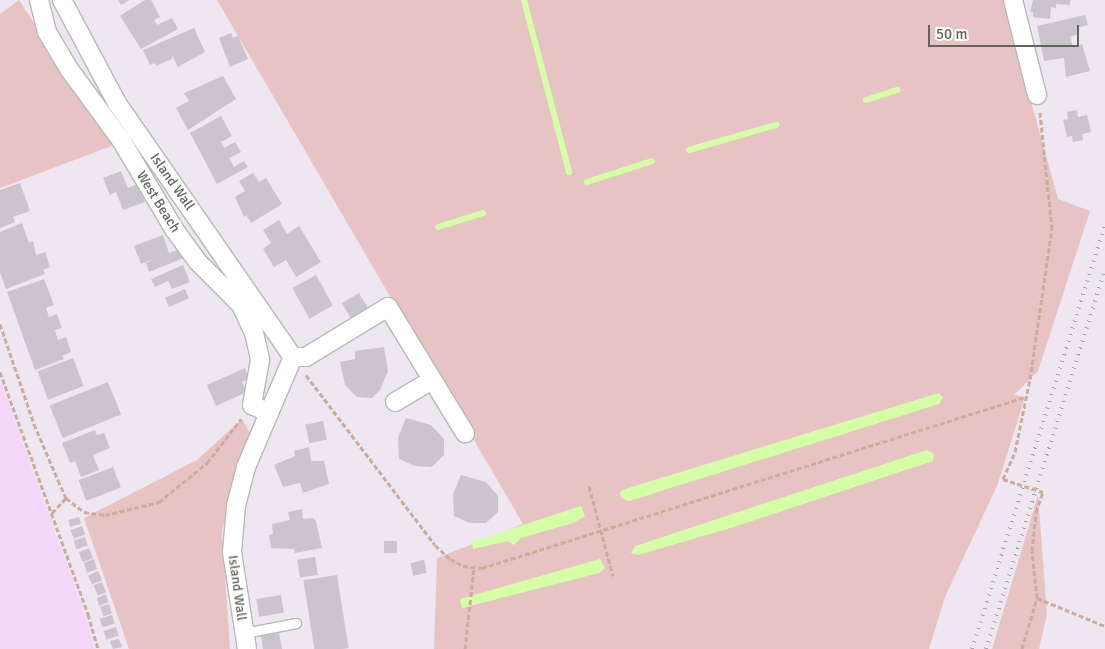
<!DOCTYPE html>
<style>
body{margin:0}
#map{position:relative;width:1105px;height:649px;overflow:hidden;background:#eee6f0;font-family:Signika,sans-serif}
div>[style]{position:absolute}
.green>*{inset:0;background:#e7c4c3}
.sand>*{inset:0;background:#f4d6fb}
.water>*{inset:0;background:#d4ffa7}
.stream>*{height:6px;margin:-3px;padding:0 3px;transform-origin:3px;border-radius:3px;background:#d4ffa7}
.building>*{inset:0;background:#cbc4ce;transform-origin:0 0}
.path>*{height:3px;margin-top:-1.5px;transform-origin:0;background:repeating-linear-gradient(90deg,#cbac9d 0 5px,transparent 0 7.5px)}
.roads{filter:drop-shadow(1px 0 #b6bab3) drop-shadow(-1px 0 #b6bab3) drop-shadow(0 1px #b6bab3) drop-shadow(0 -1px #b6bab3)}
.service>*{height:9px;margin:-4.5px;padding:0 4.5px;transform-origin:4.5px;border-radius:4.5px;background:#fff}
.minor>*{height:18px;margin:-9px;padding:0 9px;transform-origin:9px;border-radius:9px;background:#fff}
.rail>*{height:4px;margin-top:-2px;transform-origin:0;background:repeating-linear-gradient(90deg,#a2a4a1 0 1px,transparent 0 7px)}
.path-bridge>*{height:3px;margin-top:-1.5px;transform-origin:0;background:repeating-linear-gradient(90deg,#cbac9d 0 5px,transparent 0 7.5px)}
span{translate:-50% -50%;white-space:nowrap;text-align:center;line-height:1.15;-webkit-text-stroke:5px #fff;paint-order:stroke}
.street-label{font-size:14px;color:#61665d}
.scale{position:absolute;left:928px;top:25px;width:151px;height:22px;box-sizing:border-box;border:2px solid #61665d;border-top:0;padding-left:6px;font-size:15px;line-height:18px;white-space:nowrap;color:#61665d;-webkit-text-stroke:4px #fff;paint-order:stroke}
</style>
<div id="map">
<div class="green">
<i style="clip-path:polygon(19px 0,114px 145px,0 188px,0 14px)"></i>
<i style="clip-path:polygon(217px 0,1003px 0,1058px 199px,1090px 211px,1038px 371px,1014px 395px,1025px 397px,997px 486px,945px 597px,929px 649px,434px 649px,437px 558px,523px 524px)"></i>
<i style="clip-path:polygon(242px 419px,251px 435px,233px 487px,222px 532px,230px 649px,129px 649px,84px 518px,197px 460px)"></i>
<i style="clip-path:polygon(1038px 495px,1047px 614px,1039px 649px,992px 649px)"></i>
</div>
<div class="sand">
<i style="clip-path:polygon(0 381px,88px 623px,94px 649px,0 649px)"></i>
</div>
<div class="water">
<i style="clip-path:polygon(939px 393px,943px 397px,939px 404px,629px 501px,621px 498px,620px 492px,625px 489px)"></i>
<i style="clip-path:polygon(927px 450px,934px 454px,933px 461px,734px 527px,638px 555px,631px 553px,635px 546px)"></i>
<i style="clip-path:polygon(581px 506px,585px 516px,573px 523px,521px 538px,514px 545px,508px 541px,473px 549px,472px 542px)"></i>
<i style="clip-path:polygon(600px 559px,605px 568px,599px 573px,462px 608px,460px 599px)"></i>
</div>
<div class="stream">
<i style="left:524px;top:0;width:178px;rotate:75.3deg"></i>
<i style="left:866px;top:100px;width:33px;rotate:-18deg"></i>
<i style="left:689px;top:150px;width:91px;rotate:-16deg"></i>
<i style="left:587px;top:182px;width:68px;rotate:-17.9deg"></i>
<i style="left:438px;top:227px;width:47px;rotate:-17.3deg"></i>
</div>
<div class="building">
<i style="clip-path:polygon(118px 0,130px 0,121px 5px)"></i>
<i style="clip-path:polygon(145px 0,151px 0,160px 17px,154px 20px,157px 25px,172px 18px,178px 29px,141px 49px,120px 16px)"></i>
<i style="clip-path:polygon(1033px 0,1070px 0,1070px 5px,1056px 4px,1056px 8px,1051px 7px,1050px 19px,1033px 17px,1033px 12px,1030px 12px)"></i>
<i style="clip-path:polygon(1085px 15px,1088px 25px,1077px 28px,1079px 34px,1070px 37px,1073px 47px,1082px 44px,1090px 71px,1066px 77px,1064px 58px,1044px 61px,1037px 26px)"></i>
<i style="clip-path:polygon(194px 28px,205px 52px,178px 67px,172px 55px,172px 59px,156px 66px,155px 63px,150px 65px,143px 50px)"></i>
<i style="clip-path:polygon(231px 33px,233px 38px,238px 36px,248px 59px,230px 67px,219px 38px)"></i>
<i style="clip-path:polygon(223px 76px,236px 99px,188px 130px,176px 108px,189px 101px,184px 93px)"></i>
<i style="clip-path:polygon(1077px 110px,1078px 117px,1087px 115px,1091px 132px,1082px 134px,1083px 140px,1073px 142px,1072px 136px,1067px 137px,1063px 120px,1068px 119px,1067px 112px)"></i>
<i style="clip-path:polygon(221px 116px,232px 136px,221px 142px,224px 148px,235px 142px,241px 152px,229px 158px,234px 167px,244px 161px,248px 167px,217px 184px,190px 133px)"></i>
<i style="clip-path:polygon(121px 171px,128px 188px,138px 184px,145px 202px,123px 210px,116px 192px,110px 195px,103px 178px)"></i>
<i style="clip-path:polygon(253px 173px,259px 182px,266px 178px,282px 204px,251px 223px,246px 215px,244px 217px,235px 197px,245px 191px,239px 181px)"></i>
<i style="clip-path:polygon(20px 183px,30px 211px,13px 217px,15px 222px,0 228px,0 190px)"></i>
<i style="clip-path:polygon(279px 220px,287px 234px,299px 226px,321px 262px,296px 277px,286px 260px,274px 267px,263px 249px,271px 243px,263px 230px)"></i>
<i style="clip-path:polygon(22px 223px,29px 243px,33px 241px,36px 255px,45px 252px,50px 267px,43px 270px,45px 274px,6px 289px,0 273px,0 232px)"></i>
<i style="clip-path:polygon(163px 235px,169px 253px,180px 249px,184px 258px,149px 272px,146px 263px,155px 258px,141px 264px,134px 246px)"></i>
<i style="clip-path:polygon(183px 265px,190px 282px,172px 289px,168px 281px,155px 287px,151px 279px)"></i>
<i style="left:316px;top:275px;width:35px;height:27px;rotate:61deg"></i>
<i style="clip-path:polygon(44px 279px,54px 305px,46px 308px,49px 317px,57px 314px,62px 328px,55px 330px,58px 340px,66px 337px,71px 352px,62px 356px,64px 359px,35px 370px,7px 292px)"></i>
<i style="left:185px;top:289px;width:10px;height:22px;rotate:66deg"></i>
<i style="left:359px;top:293px;width:17px;height:20px;rotate:59deg"></i>
<i style="clip-path:polygon(384px 347px,388px 371px,380px 390px,372px 398px,357px 397px,345px 385px,340px 362px,355px 359px,355px 351px)"></i>
<i style="left:73px;top:358px;width:30px;height:38px;rotate:69deg"></i>
<i style="clip-path:polygon(245px 368px,249px 379px,242px 382px,247px 392px,216px 406px,207px 385px)"></i>
<i style="left:108px;top:382px;width:35px;height:63px;rotate:68deg"></i>
<i style="clip-path:polygon(406px 418px,431px 425px,444px 439px,444px 455px,432px 467px,415px 466px,399px 459px,398px 438px)"></i>
<i style="left:323px;top:421px;width:19px;height:18px;rotate:78deg"></i>
<i style="clip-path:polygon(95px 430px,97px 435px,104px 433px,110px 448px,93px 455px,99px 470px,81px 477px,75px 461px,70px 463px,62px 443px)"></i>
<i style="clip-path:polygon(309px 447px,311px 461px,324px 461px,329px 484px,303px 493px,300px 483px,283px 487px,274px 465px,295px 456px,294px 451px)"></i>
<i style="left:113px;top:467px;width:22px;height:37px;rotate:69deg"></i>
<i style="clip-path:polygon(461px 475px,486px 482px,498px 496px,498px 512px,486px 523px,470px 523px,454px 516px,453px 494px)"></i>
<i style="clip-path:polygon(302px 509px,303px 519px,312px 518px,316px 521px,322px 548px,295px 553px,294px 549px,271px 548px,269px 535px,273px 534px,272px 524px,290px 520px,288px 512px)"></i>
<i style="left:79px;top:517px;width:7px;height:11px;rotate:74deg"></i>
<i style="left:82px;top:526px;width:9px;height:12px;rotate:69deg"></i>
<i style="left:85px;top:537px;width:9px;height:12px;rotate:72deg"></i>
<i style="left:384px;top:541px;width:13px;height:12px"></i>
<i style="left:89px;top:548px;width:11px;height:11px;rotate:68deg"></i>
<i style="left:315px;top:557px;width:18px;height:18px;rotate:81deg"></i>
<i style="clip-path:polygon(94px 559px,97px 569px,87px 573px,84px 563px)"></i>
<i style="left:424px;top:560px;width:13px;height:14px;rotate:77deg"></i>
<i style="left:98px;top:571px;width:10px;height:11px;rotate:66deg"></i>
<i style="left:337px;top:575px;width:74px;height:34px;rotate:81deg"></i>
<i style="left:102px;top:582px;width:11px;height:9px;rotate:68deg"></i>
<i style="clip-path:polygon(106px 594px,108px 602px,99px 606px,97px 598px)"></i>
<i style="left:281px;top:595px;width:18px;height:25px;rotate:81deg"></i>
<i style="left:109px;top:604px;width:10px;height:9px;rotate:73deg"></i>
<i style="left:112px;top:615px;width:9px;height:13px;rotate:72deg"></i>
<i style="left:116px;top:627px;width:9px;height:13px;rotate:72deg"></i>
<i style="clip-path:polygon(279px 633px,282px 649px,263px 649px,261px 636px)"></i>
<i style="clip-path:polygon(119px 639px,122px 647px,113px 649px,110px 641px)"></i>
</div>
<div class="path">
<i style="left:0;top:324px;width:106px;rotate:71.2deg"></i>
<i style="left:34px;top:424px;width:61px;rotate:66.8deg"></i>
<i style="left:58px;top:480px;width:20px;rotate:66deg"></i>
<i style="left:66px;top:498px;width:23px;rotate:38deg"></i>
<i style="left:84px;top:512px;width:21px;rotate:8deg"></i>
<i style="left:105px;top:515px;width:56px;rotate:-13.5deg"></i>
<i style="left:159px;top:502px;width:62px;rotate:-39.1deg"></i>
<i style="left:207px;top:463px;width:56px;rotate:-52.3deg"></i>
<i style="left:0;top:372px;width:258px;rotate:70deg"></i>
<i style="left:88px;top:614px;width:36px;rotate:74deg"></i>
<i style="left:306px;top:375px;width:213px;rotate:52.8deg"></i>
<i style="left:435px;top:545px;width:21px;rotate:43deg"></i>
<i style="left:450px;top:559px;width:15px;rotate:28deg"></i>
<i style="left:463px;top:566px;width:19px;rotate:6deg"></i>
<i style="left:482px;top:568px;width:569px;rotate:-17.48deg"></i>
<i style="left:1003px;top:479px;width:30px;rotate:-66deg"></i>
<i style="left:1015px;top:452px;width:75px;rotate:-78.4deg"></i>
<i style="left:1030px;top:379px;width:152px;rotate:-81.7deg"></i>
<i style="left:1052px;top:229px;width:117px;rotate:-95.9deg"></i>
<i style="left:589px;top:486px;width:93px;rotate:75.1deg"></i>
<i style="left:52px;top:513px;width:21px;rotate:-47deg"></i>
<i style="left:1037px;top:598px;width:74px;rotate:22.4deg"></i>
<i style="left:465px;top:649px;width:82px;rotate:-83.7deg"></i>
<i style="left:1022px;top:649px;width:53px;rotate:-73.6deg"></i>
<i style="left:1037px;top:598px;width:47px;rotate:-96.1deg"></i>
<i style="left:1032px;top:551px;width:39px;rotate:-84deg"></i>
<i style="left:1036px;top:512px;width:21px;rotate:-71deg"></i>
</div>
<div class="roads">
<div class="service">
<i style="left:244px;top:633px;width:53px;rotate:-10.9deg"></i>
</div>
<div class="minor">
<i style="left:39px;top:0;width:33px;rotate:76deg"></i>
<i style="left:47px;top:32px;width:43px;rotate:59.3deg"></i>
<i style="left:69px;top:69px;width:88px;rotate:53.8deg"></i>
<i style="left:121px;top:140px;width:104px;rotate:59.2deg"></i>
<i style="left:174px;top:229px;width:41px;rotate:54deg"></i>
<i style="left:198px;top:262px;width:61px;rotate:45deg"></i>
<i style="left:241px;top:305px;width:31px;rotate:65deg"></i>
<i style="left:254px;top:333px;width:28px;rotate:77deg"></i>
<i style="left:260px;top:360px;width:46px;rotate:100.1deg"></i>
<i style="left:252px;top:405px;width:19px;rotate:25deg"></i>
<i style="left:62px;top:0;width:117px;rotate:61.9deg"></i>
<i style="left:117px;top:103px;width:309px;rotate:55.3deg"></i>
<i style="left:1013px;top:0;width:98px;rotate:75.8deg"></i>
<i style="left:293px;top:357px;width:13px"></i>
<i style="left:306px;top:357px;width:96px;rotate:-31.4deg"></i>
<i style="left:388px;top:307px;width:148px;rotate:58.6deg"></i>
<i style="left:395px;top:402px;width:43px;rotate:-30.7deg"></i>
<i style="left:247px;top:649px;width:98px;rotate:-98.8deg"></i>
<i style="left:232px;top:552px;width:46px;rotate:-85deg"></i>
<i style="left:236px;top:506px;width:40px;rotate:-75.6deg"></i>
<i style="left:246px;top:467px;width:120px;rotate:-66.9deg"></i>
</div>
</div>
<div class="rail">
<i style="left:972px;top:649px;width:445px;rotate:-72.6deg"></i>
<i style="left:986px;top:649px;width:397px;rotate:-72.6deg"></i>
</div>
<div class="path-bridge">
<i style="left:1003px;top:479px;width:42px;rotate:18deg"></i>
</div>
<div class="street-label">
<span style="left:172px;top:182px;rotate:55deg">Island Wall</span>
<span style="left:158px;top:202px;rotate:58deg">West Beach</span>
<span style="left:237px;top:588px;rotate:82deg">Island Wall</span>
</div>
<div class="scale">50 m</div>
</div>
